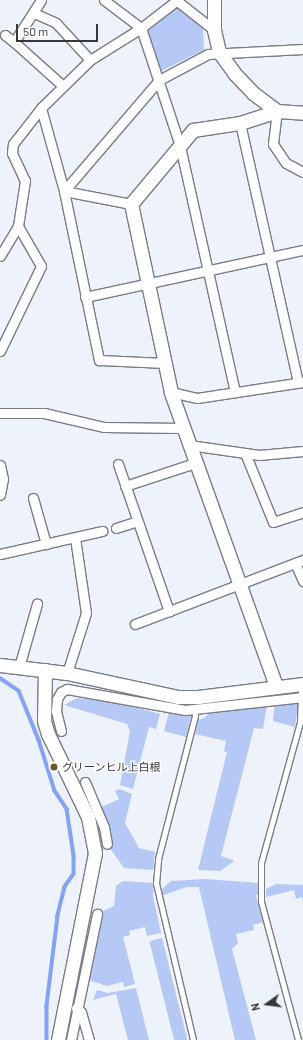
<!DOCTYPE html>
<meta charset="utf-8">
<style>
body{margin:0}
#map{position:relative;width:303px;height:1040px;overflow:hidden;background:#eef2fb;font-family:Barlow,"Noto Sans JP",sans-serif}
div>[style]{position:absolute}
.green>*{inset:0;background:#b6c8f6;transform-origin:0 0}
.stream>*{height:3.5px;margin:-1.75px;padding:0 1.75px;transform-origin:1.75px;border-radius:1.75px;background:#85a3f4}
.roads{filter:drop-shadow(1px 0 #797c84) drop-shadow(-1px 0 #797c84) drop-shadow(0 1px #797c84) drop-shadow(0 -1px #797c84)}
.lane>*{height:4.5px;margin:-2.25px;padding:0 2.25px;transform-origin:2.25px;border-radius:2.25px;background:#fff}
.street>*{height:9px;margin:-4.5px;padding:0 4.5px;transform-origin:4.5px;border-radius:4.5px;background:#fff}
.secondary>*{height:13px;margin:-6.5px;padding:0 6.5px;transform-origin:6.5px;border-radius:6.5px;background:#fff}
.dots>*{width:11px;height:11px;translate:-50% -50%;box-sizing:border-box;border:2px solid #fff;border-radius:50%}
span{translate:-50% -50%;white-space:nowrap;text-align:center;line-height:1.15;-webkit-text-stroke:3px #fff;paint-order:stroke}
.poi-label{font-size:11px;color:#36373b}
.left{translate:0 -50%;text-align:left}
.north{position:absolute;left:247px;top:984px;width:40px;height:40px;-webkit-text-stroke:3px #fff;paint-order:stroke;rotate:256deg;font-size:11px;font-weight:700;line-height:16px;text-align:center;color:#36373b}
.north::after{content:'';display:block;margin:auto;width:14px;height:18px;background:#36373b;clip-path:polygon(50% 0,100% 100%,50% 72%,0 100%)}
.scale{position:absolute;left:16px;top:24px;width:82px;height:18px;box-sizing:border-box;border:2px solid #36373b;border-top:0;padding-left:5px;font-size:12px;line-height:14px;white-space:nowrap;color:#36373b;-webkit-text-stroke:3px #fff;paint-order:stroke}
</style>
<div id="map">
<div class="green">
<i style="clip-path:polygon(176px 7px,203px 28px,204px 50px,161px 71px,145px 32px)"></i>
<i style="clip-path:polygon(77px 698px,115px 702px,160px 714px,156px 729px,149px 727px,133px 789px,120px 785px,130px 731px,127px 724px,64px 705px)"></i>
<i style="clip-path:polygon(299px 700px,295px 727px,273px 721px,275px 702px)"></i>
<i style="clip-path:polygon(267px 705px,263px 729px,254px 728px,221px 856px,233px 860px,233px 862px,220px 871px,198px 870px,227px 752px,224px 751px,226px 741px,195px 734px,198px 720px,204px 718px,212px 711px)"></i>
<i style="clip-path:polygon(169px 712px,192px 713px,186px 737px,164px 731px)"></i>
<i style="clip-path:polygon(119px 789px,132px 794px,125px 823px,139px 848px,155px 852px,153px 870px,124px 868px,107px 844px,95px 802px,99px 801px,102px 807px,119px 799px,115px 791px)"></i>
<i style="clip-path:polygon(205px 879px,259px 883px,258px 895px,256px 895px,263px 922px,253px 925px,254px 930px,236px 934px,238px 943px,232px 949px,256px 1040px,235px 1040px,199px 887px,187px 887px,161px 896px,160px 891px,171px 881px)"></i>
<i style="clip-path:polygon(123px 881px,154px 883px,153px 896px,161px 933px,147px 936px,145px 927px,129px 931px,130px 935px,123px 937px,135px 984px,124px 987px,123px 982px,107px 986px,82px 978px,97px 914px,114px 906px,116px 886px)"></i>
<i style="clip-path:polygon(276px 884px,303px 885px,303px 901px,302px 897px,296px 899px,294px 890px,266px 897px,266px 889px)"></i>
<i style="left:162px;top:938px;width:105px;height:13px;rotate:76deg"></i>
<i style="clip-path:polygon(136px 988px,149px 1040px,128px 1040px,116px 994px,93px 1000px,97px 990px,108px 993px)"></i>
</div>
<div class="stream">
<i style="left:0;top:678px;width:23px;rotate:34deg"></i>
<i style="left:19px;top:691px;width:53px;rotate:67.8deg"></i>
<i style="left:39px;top:740px;width:53px;rotate:72.6deg"></i>
<i style="left:55px;top:791px;width:22px;rotate:56deg"></i>
<i style="left:67px;top:809px;width:48px;rotate:81.5deg"></i>
<i style="left:74px;top:856px;width:18px;rotate:90deg"></i>
<i style="left:74px;top:874px;width:16px;rotate:125deg"></i>
<i style="left:65px;top:887px;width:30px;rotate:104deg"></i>
<i style="left:58px;top:916px;width:91px;rotate:97deg"></i>
<i style="left:47px;top:1006px;width:34px;rotate:90deg"></i>
</div>
<div class="roads">
<div class="lane">
<i style="left:193px;top:1040px;width:160px;rotate:-103.3deg"></i>
<i style="left:156px;top:884px;width:25px;rotate:-85deg"></i>
<i style="left:158px;top:859px;width:148px;rotate:-75.5deg"></i>
<i style="left:195px;top:716px;width:7px;rotate:-98deg"></i>
<i style="left:298px;top:1040px;width:143px;rotate:-105deg"></i>
<i style="left:261px;top:902px;width:39px;rotate:-90deg"></i>
<i style="left:261px;top:863px;width:146px;rotate:-74.5deg"></i>
<i style="left:300px;top:722px;width:37px;rotate:-88deg"></i>
</div>
<div class="street">
<i style="left:41px;top:0;width:50px;rotate:122.7deg"></i>
<i style="left:14px;top:42px;width:66px;rotate:41.9deg"></i>
<i style="left:104px;top:0;width:46px;rotate:37.1deg"></i>
<i style="left:141px;top:28px;width:44px;rotate:-37.6deg"></i>
<i style="left:176px;top:0;width:48px;rotate:38.3deg"></i>
<i style="left:34px;top:13px;width:24px;rotate:24deg"></i>
<i style="left:56px;top:23px;width:50px;rotate:47.4deg"></i>
<i style="left:5px;top:35px;width:11px;rotate:38deg"></i>
<i style="left:41px;top:108px;width:86px;rotate:74.5deg"></i>
<i style="left:64px;top:191px;width:173px;rotate:78.3deg"></i>
<i style="left:99px;top:360px;width:67px;rotate:2.6deg"></i>
<i style="left:277px;top:111px;width:33px;rotate:97deg"></i>
<i style="left:273px;top:144px;width:23px;rotate:56deg"></i>
<i style="left:286px;top:163px;width:19px;rotate:28deg"></i>
<i style="left:240px;top:123px;width:265px;rotate:77.4deg"></i>
<i style="left:131px;top:204px;width:68px;rotate:-169deg"></i>
<i style="left:64px;top:191px;width:146px;rotate:-49.4deg"></i>
<i style="left:159px;top:80px;width:55px;rotate:-28deg"></i>
<i style="left:208px;top:54px;width:95px;rotate:-3deg"></i>
<i style="left:0;top:256px;width:35px;rotate:-59deg"></i>
<i style="left:18px;top:226px;width:46px;rotate:-81.2deg"></i>
<i style="left:25px;top:181px;width:31px;rotate:-115deg"></i>
<i style="left:12px;top:153px;width:9px;rotate:-84deg"></i>
<i style="left:13px;top:144px;width:46px;rotate:-52.1deg"></i>
<i style="left:41px;top:108px;width:69px;rotate:-44.4deg"></i>
<i style="left:90px;top:60px;width:60px;rotate:-32.1deg"></i>
<i style="left:141px;top:28px;width:124px;rotate:71.7deg"></i>
<i style="left:180px;top:146px;width:252px;rotate:77.4deg"></i>
<i style="left:85px;top:297px;width:223px;rotate:-12.2deg"></i>
<i style="left:0;top:351px;width:94px;rotate:-64.2deg"></i>
<i style="left:41px;top:266px;width:46px;rotate:-119.9deg"></i>
<i style="left:171px;top:392px;width:27px;rotate:13deg"></i>
<i style="left:197px;top:398px;width:107px;rotate:-8.6deg"></i>
<i style="left:0;top:413px;width:44px"></i>
<i style="left:44px;top:413px;width:62px;rotate:13.1deg"></i>
<i style="left:104px;top:427px;width:78px;rotate:0.7deg"></i>
<i style="left:189px;top:445px;width:71px;rotate:8.1deg"></i>
<i style="left:259px;top:455px;width:44px;rotate:-5.2deg"></i>
<i style="left:245px;top:453px;width:74px;rotate:67.9deg"></i>
<i style="left:273px;top:522px;width:32px;rotate:-18deg"></i>
<i style="left:118px;top:464px;width:156px;rotate:70.9deg"></i>
<i style="left:0;top:465px;width:14px;rotate:78deg"></i>
<i style="left:3px;top:479px;width:16px;rotate:101deg"></i>
<i style="left:125px;top:486px;width:74px;rotate:-18.2deg"></i>
<i style="left:33px;top:498px;width:48px;rotate:74.2deg"></i>
<i style="left:116px;top:528px;width:22px;rotate:-18deg"></i>
<i style="left:0;top:554px;width:105px;rotate:-12.7deg"></i>
<i style="left:295px;top:563px;width:20px;rotate:66deg"></i>
<i style="left:135px;top:624px;width:180px;rotate:-20.9deg"></i>
<i style="left:19px;top:667px;width:66px;rotate:-74.1deg"></i>
<i style="left:67px;top:673px;width:63px;rotate:-72.4deg"></i>
<i style="left:86px;top:613px;width:76px;rotate:-98.3deg"></i>
<i style="left:61px;top:731px;width:21px;rotate:-104deg"></i>
<i style="left:56px;top:711px;width:12px;rotate:-85deg"></i>
<i style="left:57px;top:699px;width:8px;rotate:-60deg"></i>
<i style="left:61px;top:692px;width:7px;rotate:-27deg"></i>
<i style="left:67px;top:689px;width:120px;rotate:10.1deg"></i>
<i style="left:185px;top:710px;width:119px;rotate:-6.3deg"></i>
<i style="left:85px;top:782px;width:49px;rotate:67.1deg"></i>
<i style="left:104px;top:827px;width:17px;rotate:80deg"></i>
<i style="left:76px;top:1008px;width:6px;rotate:39deg"></i>
<i style="left:81px;top:1012px;width:29px;rotate:74deg"></i>
<i style="left:71px;top:1040px;width:129px;rotate:-78.3deg"></i>
</div>
<div class="secondary">
<i style="left:214px;top:0;width:30px;rotate:90deg"></i>
<i style="left:214px;top:30px;width:23px;rotate:77deg"></i>
<i style="left:219px;top:52px;width:26px;rotate:54deg"></i>
<i style="left:234px;top:73px;width:28px;rotate:46deg"></i>
<i style="left:253px;top:93px;width:30px;rotate:37deg"></i>
<i style="left:277px;top:111px;width:26px;rotate:4deg"></i>
<i style="left:0;top:665px;width:67px;rotate:6.8deg"></i>
<i style="left:67px;top:673px;width:114px;rotate:12.2deg"></i>
<i style="left:178px;top:697px;width:20px"></i>
<i style="left:198px;top:697px;width:106px;rotate:-7.1deg"></i>
<i style="left:45px;top:670px;width:51px;rotate:91.1deg"></i>
<i style="left:44px;top:721px;width:14px;rotate:73deg"></i>
<i style="left:48px;top:734px;width:92px;rotate:64.3deg"></i>
<i style="left:88px;top:817px;width:37px;rotate:79deg"></i>
<i style="left:95px;top:853px;width:191px;rotate:101.2deg"></i>
<i style="left:276px;top:686px;width:312px;rotate:-109.7deg"></i>
<i style="left:171px;top:392px;width:192px;rotate:-102deg"></i>
<i style="left:131px;top:204px;width:97px;rotate:-50deg"></i>
<i style="left:193px;top:130px;width:48px;rotate:-8.5deg"></i>
<i style="left:240px;top:123px;width:39px;rotate:-18deg"></i>
</div>
</div>
<div class="dots">
<i style="left:54px;top:767px;background:#6c5626"></i>
</div>
<div class="poi-label">
<span class="left" style="left:62px;top:767px">グリーンヒル上白根</span>
</div>
<div class="north">N</div>
<div class="scale">50 m</div>
</div>
